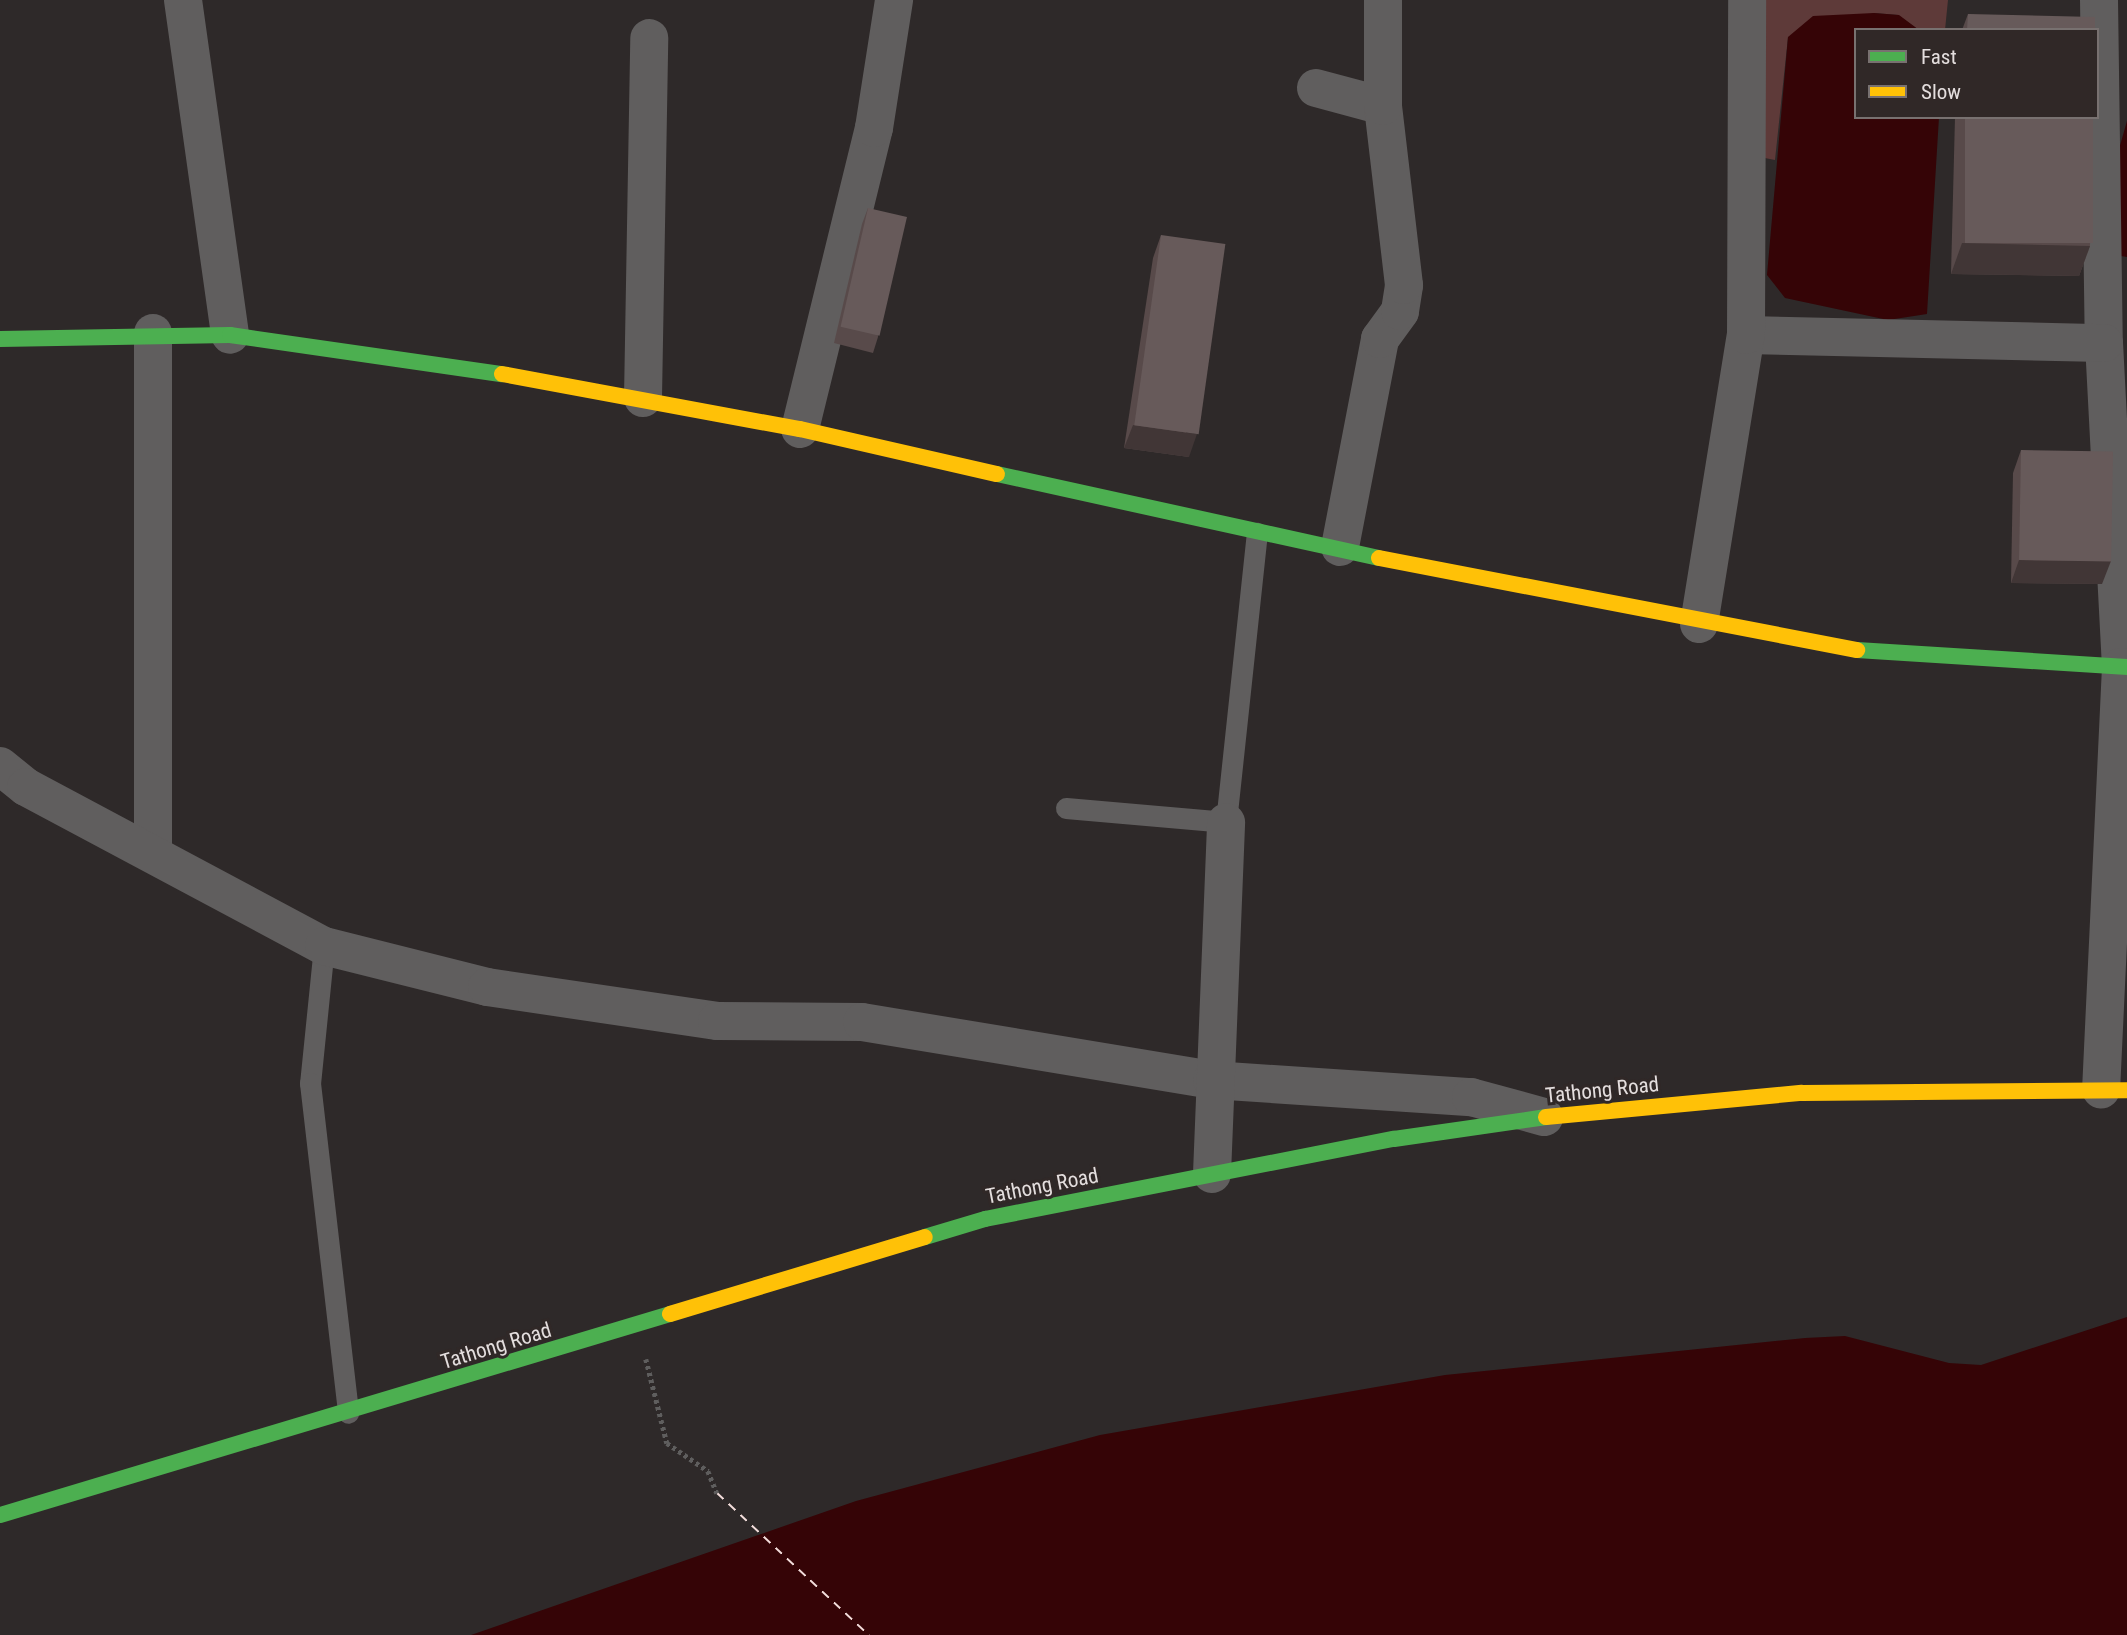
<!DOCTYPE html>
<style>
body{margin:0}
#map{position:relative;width:2127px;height:1635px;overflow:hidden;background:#2e2929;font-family:"Roboto Condensed",sans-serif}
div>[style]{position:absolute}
.green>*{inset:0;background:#5e3a39}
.water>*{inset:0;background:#350406}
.ferry>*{height:2px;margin-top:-1px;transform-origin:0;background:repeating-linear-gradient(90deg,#f3dddb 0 9px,transparent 0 16px)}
.path>*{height:4.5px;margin-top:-2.25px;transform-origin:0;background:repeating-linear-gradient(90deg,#5f5e5e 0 3.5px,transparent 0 7px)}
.lane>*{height:21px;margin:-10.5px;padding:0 10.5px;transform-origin:10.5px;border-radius:10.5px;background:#605e5e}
.street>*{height:38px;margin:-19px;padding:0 19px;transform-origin:19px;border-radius:19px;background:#605e5e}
.fast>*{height:16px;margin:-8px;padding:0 8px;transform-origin:8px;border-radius:8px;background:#4caf50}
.slow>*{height:16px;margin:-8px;padding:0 8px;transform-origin:8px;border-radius:8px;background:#ffc107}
.wall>*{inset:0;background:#584a4a}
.shaded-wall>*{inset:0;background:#413636}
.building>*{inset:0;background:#675a5a;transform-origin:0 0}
span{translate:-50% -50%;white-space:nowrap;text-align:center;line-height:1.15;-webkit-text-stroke:6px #302827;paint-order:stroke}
.street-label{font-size:21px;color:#e4dede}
.legend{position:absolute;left:1854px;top:28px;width:245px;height:91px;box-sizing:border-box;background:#302827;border:2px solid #787170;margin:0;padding:9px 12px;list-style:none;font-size:21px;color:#e4dede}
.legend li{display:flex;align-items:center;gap:14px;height:35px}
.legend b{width:35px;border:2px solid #787170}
</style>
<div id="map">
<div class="green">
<i style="clip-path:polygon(1755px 0,1948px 0,1945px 30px,1919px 30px,1898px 15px,1874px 13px,1788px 37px,1775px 160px,1739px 153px)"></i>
</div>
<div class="water">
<i style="clip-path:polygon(1874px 13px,1899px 15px,1919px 30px,1856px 30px,1856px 117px,1939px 117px,1927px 314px,1888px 320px,1785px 298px,1767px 275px,1788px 37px,1813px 16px)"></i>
<i style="clip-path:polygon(2127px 121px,2127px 257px,2121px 256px,2117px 156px)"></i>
<i style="clip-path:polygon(2127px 1317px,2127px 1635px,471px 1635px,856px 1501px,1100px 1435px,1445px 1375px,1805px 1338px,1845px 1336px,1949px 1363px,1981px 1365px)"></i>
</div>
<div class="ferry">
<i style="left:717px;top:1493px;width:208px;rotate:43.1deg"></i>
</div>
<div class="path">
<i style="left:646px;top:1359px;width:87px;rotate:76deg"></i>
<i style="left:667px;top:1443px;width:50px;rotate:34.3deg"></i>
<i style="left:708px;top:1471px;width:24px;rotate:68deg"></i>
</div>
<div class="lane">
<i style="left:1066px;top:808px;width:161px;rotate:5deg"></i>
<i style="left:1226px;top:822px;width:291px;rotate:-83.9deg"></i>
<i style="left:324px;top:946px;width:138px;rotate:95.8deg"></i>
<i style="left:310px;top:1083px;width:332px;rotate:83.4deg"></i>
</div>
<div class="street">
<i style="left:183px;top:0;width:338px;rotate:82deg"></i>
<i style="left:2099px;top:0;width:343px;rotate:89.2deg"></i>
<i style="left:2104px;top:343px;width:324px;rotate:87deg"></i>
<i style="left:2121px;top:667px;width:423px;rotate:92.7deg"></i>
<i style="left:1316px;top:88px;width:69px;rotate:15deg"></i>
<i style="left:153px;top:333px;width:521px;rotate:90deg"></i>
<i style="left:1746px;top:335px;width:358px;rotate:1.3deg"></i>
<i style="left:643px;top:398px;width:360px;rotate:-89deg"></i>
<i style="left:800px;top:429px;width:310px;rotate:-76.2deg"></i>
<i style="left:874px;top:128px;width:130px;rotate:-81.1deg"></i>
<i style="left:1340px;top:547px;width:212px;rotate:-79.1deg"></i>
<i style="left:1380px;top:339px;width:34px;rotate:-54deg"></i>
<i style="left:1400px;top:311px;width:26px;rotate:-81deg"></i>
<i style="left:1404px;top:285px;width:180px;rotate:-96.7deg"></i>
<i style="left:1383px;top:106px;width:106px;rotate:-90deg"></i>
<i style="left:1699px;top:624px;width:293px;rotate:-80.8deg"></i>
<i style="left:1746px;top:335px;width:335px;rotate:-89.8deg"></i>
<i style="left:0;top:766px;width:33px;rotate:39deg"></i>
<i style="left:26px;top:787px;width:338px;rotate:28.1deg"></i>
<i style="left:324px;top:946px;width:168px;rotate:14.1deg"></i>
<i style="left:487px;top:987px;width:232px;rotate:8.4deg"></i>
<i style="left:717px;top:1021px;width:145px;rotate:0.4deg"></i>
<i style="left:862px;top:1022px;width:355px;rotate:9.4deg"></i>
<i style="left:1212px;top:1080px;width:260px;rotate:3.8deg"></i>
<i style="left:1471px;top:1097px;width:76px;rotate:15.3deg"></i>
<i style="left:1212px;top:1174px;width:352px;rotate:-87.7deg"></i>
</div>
<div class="fast">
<i style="left:0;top:339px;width:230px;rotate:-1deg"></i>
<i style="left:230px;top:335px;width:275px;rotate:8.2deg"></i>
<i style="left:997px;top:474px;width:391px;rotate:12.4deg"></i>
<i style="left:1857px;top:650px;width:271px;rotate:3.6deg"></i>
<i style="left:925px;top:1237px;width:63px;rotate:-16.7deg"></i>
<i style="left:985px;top:1219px;width:417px;rotate:-11.1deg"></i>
<i style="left:1394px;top:1139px;width:154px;rotate:-8.2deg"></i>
<i style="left:0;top:1515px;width:700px;rotate:-16.7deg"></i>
</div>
<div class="slow">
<i style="left:502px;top:374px;width:303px;rotate:10.5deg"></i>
<i style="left:800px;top:429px;width:202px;rotate:12.9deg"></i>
<i style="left:1379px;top:558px;width:487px;rotate:10.9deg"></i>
<i style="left:1546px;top:1117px;width:257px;rotate:-5.4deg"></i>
<i style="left:1802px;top:1093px;width:325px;rotate:-0.5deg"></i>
<i style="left:670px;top:1314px;width:266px;rotate:-16.8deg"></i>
</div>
<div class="wall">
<i style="clip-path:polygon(1968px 14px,2095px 30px,1962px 30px)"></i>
<i style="clip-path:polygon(1955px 117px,2093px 117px,2090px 246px,2079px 276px,1951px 274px)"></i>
<i style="clip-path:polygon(868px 208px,878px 337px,873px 353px,834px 343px,862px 224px)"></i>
<i style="clip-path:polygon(1161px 235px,1189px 457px,1124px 448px,1153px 258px)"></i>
<i style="clip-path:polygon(2021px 450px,2102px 584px,2011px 583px,2013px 473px)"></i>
</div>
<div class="shaded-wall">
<i style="clip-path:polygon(1962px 243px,2090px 246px,2079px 276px,1951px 274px)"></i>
<i style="clip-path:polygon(1133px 425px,1197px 434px,1189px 457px,1124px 448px)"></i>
<i style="clip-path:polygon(2019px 560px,2111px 561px,2102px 584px,2011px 583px)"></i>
</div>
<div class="building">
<i style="clip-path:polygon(1968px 14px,2095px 17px,2095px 30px,1967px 30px)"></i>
<i style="left:1965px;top:117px;width:128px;height:126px"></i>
<i style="left:868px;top:208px;width:40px;height:122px;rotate:13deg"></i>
<i style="left:1161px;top:235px;width:65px;height:192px;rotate:8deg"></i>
<i style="left:2021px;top:450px;width:92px;height:110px;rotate:1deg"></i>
</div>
<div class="street-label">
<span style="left:1602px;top:1090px;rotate:-6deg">Tathong Road</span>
<span style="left:1042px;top:1186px;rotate:-11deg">Tathong Road</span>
<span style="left:496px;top:1346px;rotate:-17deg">Tathong Road</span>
</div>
<ul class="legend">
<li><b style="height:9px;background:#4caf50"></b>Fast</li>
<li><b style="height:9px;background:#ffc107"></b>Slow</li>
</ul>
</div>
